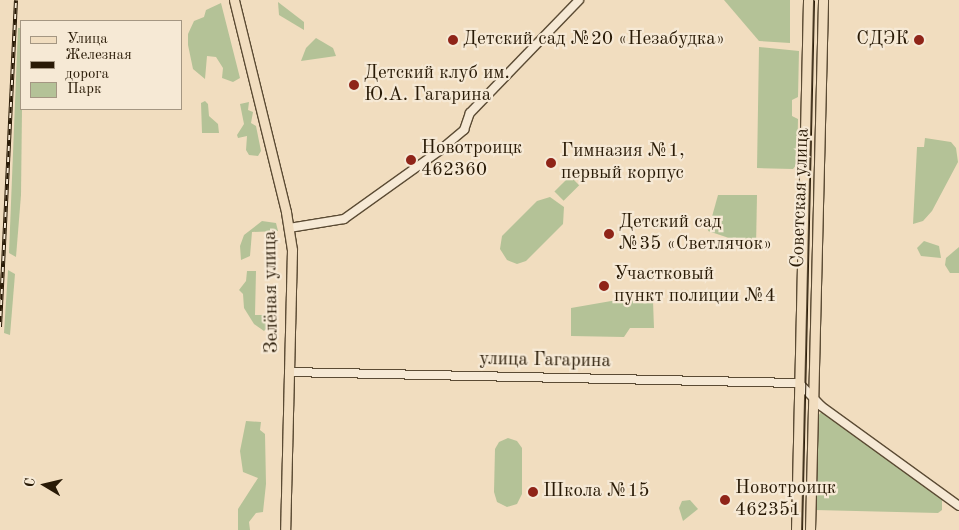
<!DOCTYPE html>
<meta charset="utf-8">
<style>
body{margin:0}
#map{position:relative;width:959px;height:530px;overflow:hidden;background:#f1ddbf;font-family:"Old Standard TT",serif}
div>[style]{position:absolute}
.green>*{inset:0;background:#b4c297;transform-origin:0 0}
.roads{filter:drop-shadow(1px 0 #5b4b34) drop-shadow(-1px 0 #5b4b34) drop-shadow(0 1px #5b4b34) drop-shadow(0 -1px #5b4b34)}
.minor>*{height:8px;margin:-4px;padding:0 4px;transform-origin:4px;border-radius:4px;background:#f6e9d5}
.major>*{height:9px;margin:-4.5px;padding:0 4.5px;transform-origin:4.5px;border-radius:4.5px;background:#f1ddbf}
.tram>*{height:1px;margin:-0.5px;padding:0 0.5px;transform-origin:0.5px;border-radius:0.5px;background:#291a06}
.rail>*{height:4px;margin-top:-2px;transform-origin:0;background:repeating-linear-gradient(90deg,#f6e9d5 0 5.5px,#291a06 0 11px);box-sizing:border-box;border-block:1px solid #291a06}
.dots>*{width:14px;height:14px;translate:-50% -50%;box-sizing:border-box;border:2px solid #f6e9d5;border-radius:50%}
span{translate:-50% -50%;white-space:nowrap;text-align:center;line-height:1.15;-webkit-text-stroke:4.5px #f6e9d5;paint-order:stroke}
.poi-label{font-size:19px;color:#291a06}
.left{translate:0 -50%;text-align:left}
.right{translate:-100% -50%;text-align:right}
.street-label{font-size:19px;color:#291a06}
.legend{position:absolute;left:20px;top:20px;width:162px;height:90px;box-sizing:border-box;background:#f6e9d5;border:1px solid #a49682;margin:0;padding:6px 9px;list-style:none;font-size:15px;color:#291a06}
.legend li{display:flex;align-items:center;gap:10px;height:25px}
.legend b{width:25px;border:1px solid #a49682}
.north{position:absolute;left:20px;top:460px;width:50px;height:50px;-webkit-text-stroke:4px #f6e9d5;paint-order:stroke;rotate:279deg;font-size:14px;font-weight:700;line-height:20px;text-align:center;color:#291a06}
.north::after{content:'';display:block;margin:auto;width:18px;height:22px;background:#291a06;clip-path:polygon(50% 0,100% 100%,50% 72%,0 100%)}
</style>
<div id="map">
<div class="green">
<i style="clip-path:polygon(724px 0,790px 0,790px 43px,759px 41px)"></i>
<i style="clip-path:polygon(278px 2px,304px 22px,304px 30px,279px 15px)"></i>
<i style="clip-path:polygon(221px 3px,240px 78px,233px 82px,222px 78px,223px 68px,216px 57px,207px 56px,205px 79px,193px 69px,188px 45px,188px 34px,194px 21px,204px 17px,206px 10px)"></i>
<i style="clip-path:polygon(18px 28px,21px 28px,22px 109px,21px 195px,16px 257px,9px 253px)"></i>
<i style="clip-path:polygon(316px 38px,333px 48px,336px 56px,301px 61px,306px 48px)"></i>
<i style="clip-path:polygon(759px 47px,799px 51px,798px 97px,792px 100px,792px 116px,798px 119px,797px 164px,793px 169px,757px 168px)"></i>
<i style="clip-path:polygon(205px 101px,208px 104px,209px 116px,218px 124px,219px 133px,202px 133px,201px 103px)"></i>
<i style="clip-path:polygon(249px 102px,248px 110px,253px 112px,251px 123px,256px 126px,261px 151px,258px 156px,249px 155px,246px 150px,247px 136px,238px 138px,237px 135px,244px 124px,240px 104px)"></i>
<i style="clip-path:polygon(925px 138px,951px 142px,956px 148px,958px 162px,932px 211px,923px 221px,913px 224px,917px 147px,924px 147px)"></i>
<i style="left:570px;top:176px;width:13px;height:22px;rotate:45deg"></i>
<i style="clip-path:polygon(718px 195px,757px 195px,756px 247px,708px 231px)"></i>
<i style="clip-path:polygon(550px 197px,564px 207px,563px 224px,526px 261px,517px 264px,507px 260px,500px 249px,502px 236px,537px 201px)"></i>
<i style="clip-path:polygon(262px 221px,276px 223px,278px 231px,252px 232px,250px 256px,241px 260px,240px 246px,244px 235px)"></i>
<i style="clip-path:polygon(924px 241px,939px 246px,941px 258px,921px 256px,917px 248px)"></i>
<i style="clip-path:polygon(959px 247px,959px 273px,950px 273px,945px 265px,946px 258px)"></i>
<i style="clip-path:polygon(8px 270px,15px 274px,10px 335px,4px 333px)"></i>
<i style="clip-path:polygon(247px 271px,256px 271px,255px 315px,271px 315px,269px 326px,264px 331px,254px 324px,244px 308px,243px 294px,239px 290px,246px 281px)"></i>
<i style="clip-path:polygon(617px 300px,653px 301px,654px 328px,630px 328px,624px 337px,571px 336px,571px 308px)"></i>
<i style="clip-path:polygon(821px 412px,942px 499px,942px 510px,938px 513px,815px 510px,816px 419px)"></i>
<i style="clip-path:polygon(246px 421px,261px 422px,260px 430px,265px 434px,266px 484px,263px 512px,256px 513px,249px 522px,250px 530px,238px 530px,238px 509px,258px 478px,243px 472px,240px 451px)"></i>
<i style="clip-path:polygon(508px 438px,517px 441px,522px 448px,522px 494px,517px 504px,507px 507px,497px 502px,494px 492px,495px 449px,499px 442px)"></i>
<i style="clip-path:polygon(690px 500px,698px 509px,683px 521px,679px 508px,682px 501px)"></i>
</div>
<div class="roads">
<div class="minor">
<i style="left:289px;top:228px;width:56px;rotate:-9.3deg"></i>
<i style="left:344px;top:219px;width:117px;rotate:-35.6deg"></i>
<i style="left:439px;top:151px;width:33px;rotate:-40deg"></i>
<i style="left:464px;top:130px;width:18px;rotate:-71deg"></i>
<i style="left:470px;top:113px;width:157px;rotate:-46deg"></i>
<i style="left:289px;top:372px;width:510px;rotate:1.24deg"></i>
<i style="left:799px;top:383px;width:32px;rotate:46deg"></i>
<i style="left:821px;top:406px;width:170px;rotate:35.9deg"></i>
</div>
<div class="major">
<i style="left:234px;top:0;width:218px;rotate:76.2deg"></i>
<i style="left:286px;top:212px;width:38px;rotate:81deg"></i>
<i style="left:292px;top:250px;width:280px;rotate:91.4deg"></i>
<i style="left:796px;top:530px;width:530px;rotate:-88.7deg"></i>
<i style="left:810px;top:530px;width:530px;rotate:-88.59deg"></i>
</div>
</div>
<div class="tram">
<i style="left:802px;top:530px;width:530px;rotate:-88.7deg"></i>
</div>
<div class="rail">
<i style="left:0;top:327px;width:327px;rotate:-87.2deg"></i>
</div>
<div class="dots">
<i style="left:453px;top:40px;background:#8f2418"></i>
<i style="left:919px;top:40px;background:#8f2418"></i>
<i style="left:354px;top:85px;background:#8f2418"></i>
<i style="left:411px;top:160px;background:#8f2418"></i>
<i style="left:551px;top:163px;background:#8f2418"></i>
<i style="left:609px;top:234px;background:#8f2418"></i>
<i style="left:604px;top:286px;background:#8f2418"></i>
<i style="left:533px;top:492px;background:#8f2418"></i>
<i style="left:725px;top:500px;background:#8f2418"></i>
</div>
<div class="poi-label">
<span class="left" style="left:463px;top:40px">Детский сад №20 «Незабудка»</span>
<span class="right" style="left:909px;top:40px">СДЭК</span>
<span class="left" style="left:364px;top:85px">Детский клуб им.<br>Ю.А. Гагарина</span>
<span class="left" style="left:421px;top:160px">Новотроицк<br>462360</span>
<span class="left" style="left:561px;top:163px">Гимназия №1,<br>первый корпус</span>
<span class="left" style="left:619px;top:234px">Детский сад<br>№35 «Светлячок»</span>
<span class="left" style="left:614px;top:286px">Участковый<br>пункт полиции №4</span>
<span class="left" style="left:735px;top:500px">Новотроицк<br>462351</span>
<span class="left" style="left:543px;top:492px">Школа №15</span>
</div>
<div class="street-label">
<span style="left:801px;top:198px;rotate:-88deg">Советская улица</span>
<span style="left:272px;top:292px;rotate:-91deg">Зелёная улица</span>
<span style="left:545px;top:361px;rotate:1deg">улица Гагарина</span>
</div>
<ul class="legend">
<li><b style="height:6px;background:#f1ddbf"></b>Улица</li>
<li><b style="height:6px;background:#291a06"></b>Железная дорога</li>
<li><b style="height:14px;background:#b4c297"></b>Парк</li>
</ul>
<div class="north">С</div>
</div>
